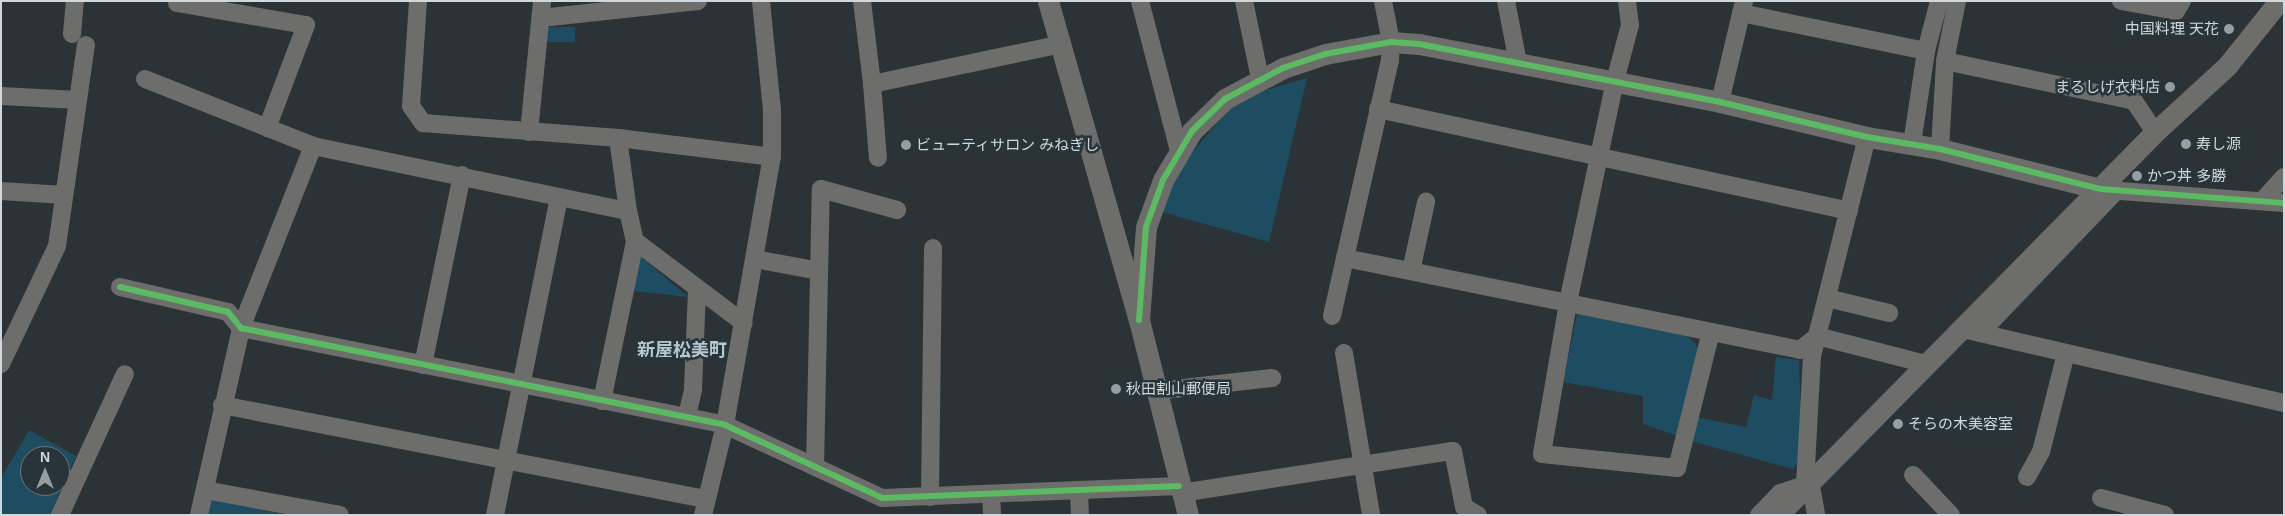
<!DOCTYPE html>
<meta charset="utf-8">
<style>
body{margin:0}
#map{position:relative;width:2285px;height:516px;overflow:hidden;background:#2b3336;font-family:Helvetica,"Noto Sans JP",sans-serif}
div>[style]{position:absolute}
.green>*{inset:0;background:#1e4d61;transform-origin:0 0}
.minor>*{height:18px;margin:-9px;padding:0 9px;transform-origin:9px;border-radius:9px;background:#6d6d6c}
.tertiary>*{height:21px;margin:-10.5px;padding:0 10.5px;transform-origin:10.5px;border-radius:10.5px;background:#6d6d6c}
.cycleway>*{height:6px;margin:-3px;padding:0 3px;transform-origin:3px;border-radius:3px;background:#5cba63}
.dots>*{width:14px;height:14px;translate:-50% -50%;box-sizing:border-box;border:2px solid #27343a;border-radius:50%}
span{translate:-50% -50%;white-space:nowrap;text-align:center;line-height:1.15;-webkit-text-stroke:5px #27343a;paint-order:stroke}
.poi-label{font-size:15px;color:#d0d8dc}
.right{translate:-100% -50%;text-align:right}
.left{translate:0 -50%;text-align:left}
.quarter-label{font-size:18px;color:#b7c7cf;font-weight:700}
.frame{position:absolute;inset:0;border:2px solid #d0d8dc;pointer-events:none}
.north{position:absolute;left:20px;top:446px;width:50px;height:50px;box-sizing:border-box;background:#27343a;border:1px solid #6b767b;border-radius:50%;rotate:0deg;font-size:14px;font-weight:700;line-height:20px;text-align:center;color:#d0d8dc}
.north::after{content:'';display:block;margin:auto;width:18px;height:22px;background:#969ea2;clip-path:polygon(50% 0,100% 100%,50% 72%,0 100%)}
</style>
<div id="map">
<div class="green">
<i style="left:575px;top:27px;width:15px;height:32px;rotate:90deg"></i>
<i style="clip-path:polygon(1307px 78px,1269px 242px,1162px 212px,1178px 169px,1229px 109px,1266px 90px)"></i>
<i style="clip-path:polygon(638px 254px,688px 297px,632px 291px)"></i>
<i style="clip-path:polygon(1577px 314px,1688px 336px,1700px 350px,1678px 436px,1643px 424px,1643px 396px,1563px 382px)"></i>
<i style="clip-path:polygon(1776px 357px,1799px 360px,1802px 458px,1793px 469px,1691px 441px,1696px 417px,1746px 427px,1754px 395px,1772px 400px)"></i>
<i style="clip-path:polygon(evenodd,29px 430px,76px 456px,50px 515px,1px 515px,1px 478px,29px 430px,30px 456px,60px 456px,60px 486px,30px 486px,30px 456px)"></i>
<i style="clip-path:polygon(209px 498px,267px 511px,290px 515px,204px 515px)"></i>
</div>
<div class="minor">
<i style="left:418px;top:1px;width:105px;rotate:93.8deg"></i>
<i style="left:411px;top:106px;width:21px;rotate:55deg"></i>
<i style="left:423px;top:123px;width:196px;rotate:4.4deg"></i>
<i style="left:618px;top:138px;width:155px;rotate:7deg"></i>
<i style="left:862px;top:1px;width:84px;rotate:83.1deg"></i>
<i style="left:872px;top:84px;width:193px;rotate:-11.9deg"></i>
<i style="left:1140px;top:1px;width:155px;rotate:75.4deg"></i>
<i style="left:1244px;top:1px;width:79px;rotate:78.3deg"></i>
<i style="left:1383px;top:1px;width:42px;rotate:79deg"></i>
<i style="left:1391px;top:42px;width:18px;rotate:93deg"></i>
<i style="left:1390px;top:60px;width:203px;rotate:102.8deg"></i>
<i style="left:1345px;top:258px;width:464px;rotate:11.4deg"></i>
<i style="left:1800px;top:350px;width:22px;rotate:-39deg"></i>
<i style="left:1817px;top:336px;width:113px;rotate:14.4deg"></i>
<i style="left:1506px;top:1px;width:63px;rotate:79deg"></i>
<i style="left:1627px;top:1px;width:24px;rotate:83deg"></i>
<i style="left:1630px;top:25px;width:58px;rotate:105deg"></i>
<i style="left:1615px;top:81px;width:227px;rotate:102deg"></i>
<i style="left:1568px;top:303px;width:153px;rotate:99.8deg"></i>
<i style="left:1542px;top:454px;width:136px;rotate:5.9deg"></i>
<i style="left:1677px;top:468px;width:140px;rotate:-76deg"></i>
<i style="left:2121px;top:1px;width:56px;rotate:10.3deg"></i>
<i style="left:2176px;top:11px;width:12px;rotate:-59deg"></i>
<i style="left:177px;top:3px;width:131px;rotate:9.7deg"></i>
<i style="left:306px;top:25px;width:110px;rotate:110.7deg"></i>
<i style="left:1741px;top:13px;width:189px;rotate:11.6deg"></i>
<i style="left:541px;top:18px;width:158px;rotate:-6.2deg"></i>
<i style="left:72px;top:34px;width:33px;rotate:-85deg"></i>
<i style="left:1945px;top:61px;width:193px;rotate:11.9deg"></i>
<i style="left:2134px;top:101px;width:37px;rotate:56deg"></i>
<i style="left:145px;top:79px;width:181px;rotate:21.7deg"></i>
<i style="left:872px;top:84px;width:74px;rotate:85.4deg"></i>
<i style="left:1px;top:96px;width:77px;rotate:3deg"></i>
<i style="left:1720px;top:102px;width:104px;rotate:-76.6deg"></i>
<i style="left:1378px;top:109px;width:482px;rotate:12.2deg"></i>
<i style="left:529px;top:132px;width:132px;rotate:-84.3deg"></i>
<i style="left:618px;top:138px;width:74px;rotate:82.2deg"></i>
<i style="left:628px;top:211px;width:31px;rotate:77deg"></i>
<i style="left:635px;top:241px;width:136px;rotate:37deg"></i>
<i style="left:1912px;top:144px;width:94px;rotate:-81.4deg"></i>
<i style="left:1926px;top:51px;width:52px;rotate:-75.4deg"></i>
<i style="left:1940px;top:149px;width:88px;rotate:-86.7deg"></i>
<i style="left:1945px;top:61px;width:61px;rotate:-78.7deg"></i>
<i style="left:2107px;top:190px;width:177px;rotate:4.2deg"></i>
<i style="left:1px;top:191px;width:63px;rotate:3.6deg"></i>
<i style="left:2263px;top:200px;width:31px;rotate:-48deg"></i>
<i style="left:755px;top:259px;width:65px;rotate:10.6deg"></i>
<i style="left:1411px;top:271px;width:71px;rotate:-77.7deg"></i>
<i style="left:120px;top:287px;width:111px;rotate:13deg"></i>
<i style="left:228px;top:312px;width:21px;rotate:51deg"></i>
<i style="left:241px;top:328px;width:494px;rotate:11.3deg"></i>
<i style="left:725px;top:425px;width:173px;rotate:24.9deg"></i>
<i style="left:882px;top:498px;width:297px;rotate:-2.3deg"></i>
<i style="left:1827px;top:298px;width:64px;rotate:13.6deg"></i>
<i style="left:1332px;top:316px;width:59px;rotate:-77.4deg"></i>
<i style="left:1963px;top:329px;width:329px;rotate:13deg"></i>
<i style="left:1980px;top:333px;width:198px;rotate:-46.2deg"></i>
<i style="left:1344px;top:353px;width:164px;rotate:80.5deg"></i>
<i style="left:1px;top:364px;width:131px;rotate:-64.6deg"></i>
<i style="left:57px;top:246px;width:203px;rotate:-81.8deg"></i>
<i style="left:423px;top:365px;width:194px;rotate:-78.4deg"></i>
<i style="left:1156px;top:391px;width:117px;rotate:-6.4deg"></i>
<i style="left:602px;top:401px;width:163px;rotate:-78.3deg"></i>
<i style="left:222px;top:405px;width:493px;rotate:11deg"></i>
<i style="left:687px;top:416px;width:28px;rotate:-77deg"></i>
<i style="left:693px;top:389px;width:99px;rotate:-87.7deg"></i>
<i style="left:815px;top:467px;width:278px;rotate:-88.8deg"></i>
<i style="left:821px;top:189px;width:79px;rotate:15.4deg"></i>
<i style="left:1913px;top:475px;width:55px;rotate:46.5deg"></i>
<i style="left:2027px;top:477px;width:29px;rotate:-61deg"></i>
<i style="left:2041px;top:452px;width:102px;rotate:-75.8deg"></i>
<i style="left:1810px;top:480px;width:36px;rotate:80deg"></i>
<i style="left:205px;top:490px;width:137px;rotate:10.5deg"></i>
<i style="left:1079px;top:490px;width:25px;rotate:88deg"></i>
<i style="left:1181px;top:493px;width:275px;rotate:-8.8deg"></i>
<i style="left:1453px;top:451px;width:57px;rotate:78.9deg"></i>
<i style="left:1464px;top:507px;width:16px;rotate:30deg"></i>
<i style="left:991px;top:494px;width:21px;rotate:87deg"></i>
<i style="left:930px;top:497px;width:249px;rotate:-89.3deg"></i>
<i style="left:2101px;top:498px;width:66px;rotate:14.9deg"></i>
<i style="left:60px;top:515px;width:155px;rotate:-65.3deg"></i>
<i style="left:199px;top:515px;width:192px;rotate:-77.3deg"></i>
<i style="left:241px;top:328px;width:196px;rotate:-68.4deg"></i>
<i style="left:313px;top:146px;width:322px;rotate:11.7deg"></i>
<i style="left:495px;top:515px;width:324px;rotate:-78.6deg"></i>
<i style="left:703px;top:515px;width:93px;rotate:-76.3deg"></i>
<i style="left:725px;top:425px;width:272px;rotate:-80.1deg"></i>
<i style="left:772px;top:157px;width:47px;rotate:-90deg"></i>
<i style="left:772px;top:110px;width:110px;rotate:-95.8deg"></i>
<i style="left:1759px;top:515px;width:30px;rotate:-46deg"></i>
<i style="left:1780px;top:493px;width:26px;rotate:-18deg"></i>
<i style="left:1805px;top:485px;width:129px;rotate:-86.9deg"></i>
<i style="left:1812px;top:356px;width:226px;rotate:-75.9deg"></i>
</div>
<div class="tertiary">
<i style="left:1048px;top:1px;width:332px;rotate:74.1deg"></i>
<i style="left:1139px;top:320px;width:201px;rotate:75.9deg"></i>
<i style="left:1139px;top:320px;width:93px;rotate:-85.7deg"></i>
<i style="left:1146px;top:227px;width:50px;rotate:-70.1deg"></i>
<i style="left:1163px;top:180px;width:57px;rotate:-59.4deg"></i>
<i style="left:1192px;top:131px;width:46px;rotate:-44.1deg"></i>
<i style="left:1225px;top:99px;width:66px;rotate:-28.1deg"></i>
<i style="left:1283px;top:68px;width:44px;rotate:-18.4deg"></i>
<i style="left:1325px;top:54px;width:67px;rotate:-10.3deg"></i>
<i style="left:1391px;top:42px;width:28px;rotate:4deg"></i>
<i style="left:1419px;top:44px;width:307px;rotate:10.9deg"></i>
<i style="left:1720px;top:102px;width:151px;rotate:13.4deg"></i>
<i style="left:1867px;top:137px;width:74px;rotate:9.3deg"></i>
<i style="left:1940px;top:149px;width:166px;rotate:14deg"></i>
<i style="left:1778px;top:515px;width:537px;rotate:-45.45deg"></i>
<i style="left:2155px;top:132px;width:98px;rotate:-42.5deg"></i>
<i style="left:2227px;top:66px;width:83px;rotate:-51.3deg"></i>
</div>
<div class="cycleway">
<i style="left:120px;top:287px;width:111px;rotate:13deg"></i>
<i style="left:228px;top:312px;width:21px;rotate:51deg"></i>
<i style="left:241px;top:328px;width:494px;rotate:11.3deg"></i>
<i style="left:725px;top:425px;width:173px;rotate:24.9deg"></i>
<i style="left:882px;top:498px;width:297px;rotate:-2.3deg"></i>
<i style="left:1139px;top:320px;width:93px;rotate:-85.7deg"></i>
<i style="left:1146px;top:227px;width:50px;rotate:-70.1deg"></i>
<i style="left:1163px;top:180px;width:57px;rotate:-59.4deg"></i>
<i style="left:1192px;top:131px;width:46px;rotate:-44.1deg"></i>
<i style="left:1225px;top:99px;width:66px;rotate:-28.1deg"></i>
<i style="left:1283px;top:68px;width:44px;rotate:-18.4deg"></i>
<i style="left:1325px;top:54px;width:67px;rotate:-10.3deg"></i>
<i style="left:1391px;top:42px;width:28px;rotate:4deg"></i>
<i style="left:1419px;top:44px;width:307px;rotate:10.9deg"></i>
<i style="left:1720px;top:102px;width:151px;rotate:13.4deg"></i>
<i style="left:1867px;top:137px;width:74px;rotate:9.3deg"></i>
<i style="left:1940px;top:149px;width:166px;rotate:14deg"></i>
<i style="left:2101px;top:189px;width:184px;rotate:4.4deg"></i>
</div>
<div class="dots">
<i style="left:2229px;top:29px;background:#969ea2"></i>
<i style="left:2170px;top:87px;background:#969ea2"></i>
<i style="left:2186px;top:144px;background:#969ea2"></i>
<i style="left:906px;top:145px;background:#969ea2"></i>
<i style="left:2137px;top:176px;background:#969ea2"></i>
<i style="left:1116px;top:389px;background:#969ea2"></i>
<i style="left:1898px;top:424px;background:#969ea2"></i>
</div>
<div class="poi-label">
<span class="right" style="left:2219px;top:29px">中国料理 天花</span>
<span class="right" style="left:2160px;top:87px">まるしげ衣料店</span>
<span class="left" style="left:2196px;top:144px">寿し源</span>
<span class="left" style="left:916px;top:145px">ビューティサロン みねぎし</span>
<span class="left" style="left:2147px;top:176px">かつ丼 多勝</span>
<span class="left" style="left:1126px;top:389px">秋田割山郵便局</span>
<span class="left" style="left:1908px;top:424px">そらの木美容室</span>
</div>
<div class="quarter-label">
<span style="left:682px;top:350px">新屋松美町</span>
</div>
<div class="frame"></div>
<div class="north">N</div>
</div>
